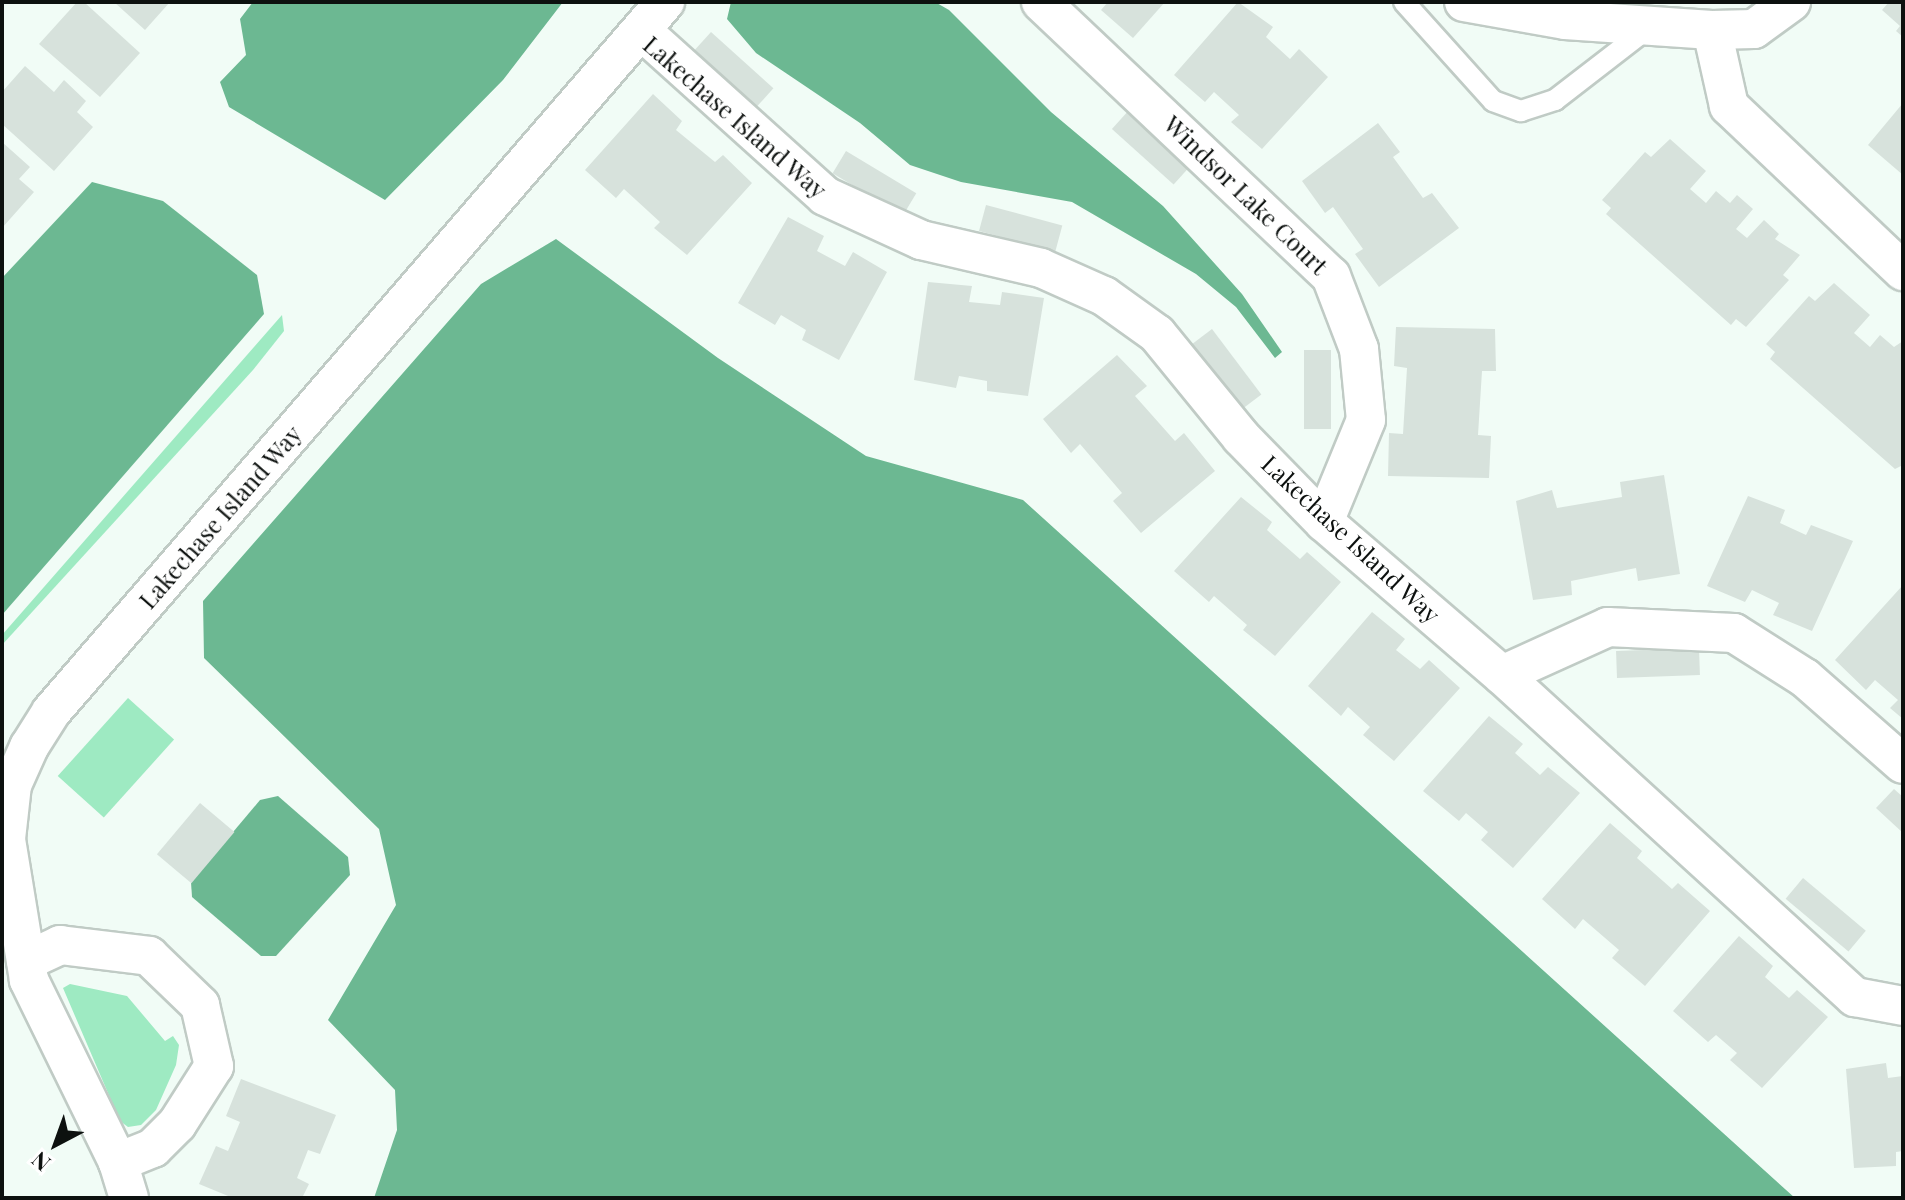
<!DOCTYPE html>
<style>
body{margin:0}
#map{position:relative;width:1905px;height:1200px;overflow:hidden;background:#f1fcf6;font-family:"Playfair Display",serif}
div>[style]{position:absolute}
.green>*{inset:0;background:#9eeac2;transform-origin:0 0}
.water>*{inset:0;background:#6cb892}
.building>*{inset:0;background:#d7e2dc;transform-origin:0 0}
.roads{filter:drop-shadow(2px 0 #c0cbc5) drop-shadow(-2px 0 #c0cbc5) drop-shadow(0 2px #c0cbc5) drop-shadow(0 -2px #c0cbc5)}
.service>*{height:20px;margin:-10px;padding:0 10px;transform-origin:10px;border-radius:10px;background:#fff}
.minor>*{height:38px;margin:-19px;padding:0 19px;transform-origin:19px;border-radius:19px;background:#fff}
span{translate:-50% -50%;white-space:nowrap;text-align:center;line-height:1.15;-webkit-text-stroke:7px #fff;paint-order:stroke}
.street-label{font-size:24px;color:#0d110f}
.frame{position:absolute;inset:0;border:4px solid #0d110f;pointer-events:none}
.north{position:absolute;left:16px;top:1104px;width:80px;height:80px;-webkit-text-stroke:6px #fff;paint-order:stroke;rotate:221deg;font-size:22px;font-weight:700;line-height:32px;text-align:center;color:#0d110f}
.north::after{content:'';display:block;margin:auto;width:28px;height:36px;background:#0d110f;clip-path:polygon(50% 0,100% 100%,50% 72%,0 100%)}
</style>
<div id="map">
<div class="green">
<i style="clip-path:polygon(282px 315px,284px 331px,253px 370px,2px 645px,2px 635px)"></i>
<i style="left:128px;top:698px;width:62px;height:105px;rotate:42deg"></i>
<i style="clip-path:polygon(70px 984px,127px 996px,165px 1041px,173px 1036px,179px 1045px,176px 1065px,156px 1110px,141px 1125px,128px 1127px,120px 1121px,63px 988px)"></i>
</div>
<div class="water">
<i style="clip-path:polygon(253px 2px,563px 2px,503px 80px,385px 200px,229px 107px,220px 82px,246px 55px,240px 19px)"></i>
<i style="clip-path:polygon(731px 2px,935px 2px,949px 10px,1051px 112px,1163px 206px,1242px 294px,1282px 352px,1275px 358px,1236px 307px,1196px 274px,1072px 202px,961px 182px,910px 165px,860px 123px,756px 53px,727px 19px)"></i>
<i style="clip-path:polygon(92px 182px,163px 201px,257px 275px,264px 314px,2px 615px,2px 278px)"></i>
<i style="clip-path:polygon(556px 239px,718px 358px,866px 456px,1023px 500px,1795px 1198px,374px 1198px,397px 1130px,395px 1090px,328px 1020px,396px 905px,379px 829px,204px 658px,203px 601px,481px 284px)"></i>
<i style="clip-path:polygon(278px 796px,348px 857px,350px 875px,276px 956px,261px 956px,192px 897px,191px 882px,260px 800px)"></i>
</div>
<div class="building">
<i style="clip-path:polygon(77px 2px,84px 2px,140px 53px,100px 97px,39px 44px)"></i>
<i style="clip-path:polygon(114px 2px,170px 2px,145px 30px)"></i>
<i style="clip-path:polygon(1108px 2px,1165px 2px,1133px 38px,1101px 10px)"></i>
<i style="clip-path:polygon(1238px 2px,1273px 27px,1266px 37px,1290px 59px,1299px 49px,1328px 77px,1262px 149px,1231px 122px,1239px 115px,1214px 92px,1205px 102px,1174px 75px)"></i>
<i style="clip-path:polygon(1889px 2px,1903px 2px,1903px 37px,1896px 31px,1900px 26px,1882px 10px)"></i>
<i style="left:711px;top:32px;width:84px;height:25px;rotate:42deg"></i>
<i style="clip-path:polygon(25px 66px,54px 92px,64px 80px,86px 101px,77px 112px,93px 127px,54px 171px,2px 124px,2px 92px)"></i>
<i style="clip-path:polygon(653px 94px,682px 121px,676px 130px,715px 162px,723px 155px,752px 183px,687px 255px,654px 228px,660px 222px,624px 189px,616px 198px,585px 170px)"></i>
<i style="clip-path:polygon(1903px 103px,1903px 175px,1868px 145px)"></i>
<i style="left:1130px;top:109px;width:83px;height:27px;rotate:42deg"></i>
<i style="clip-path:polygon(1378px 123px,1400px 152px,1393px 157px,1423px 198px,1432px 193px,1459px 228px,1379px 287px,1355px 254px,1363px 249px,1333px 207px,1325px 213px,1302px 181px)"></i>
<i style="clip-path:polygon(1670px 139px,1706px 171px,1690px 189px,1706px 203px,1716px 191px,1730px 203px,1737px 195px,1753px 209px,1736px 229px,1747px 238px,1764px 220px,1779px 234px,1775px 239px,1800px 255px,1783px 275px,1789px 280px,1746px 327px,1736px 319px,1731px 325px,1606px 214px,1611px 208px,1602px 200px,1645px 152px,1651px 157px)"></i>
<i style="clip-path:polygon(2px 142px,30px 167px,19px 179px,34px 192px,2px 228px)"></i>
<i style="left:846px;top:151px;width:82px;height:26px;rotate:31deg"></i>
<i style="left:986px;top:205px;width:79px;height:27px;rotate:15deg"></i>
<i style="clip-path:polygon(788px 217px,824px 236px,817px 251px,845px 266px,853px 252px,887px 272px,839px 360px,802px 340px,806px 330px,781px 315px,775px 325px,738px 303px)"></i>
<i style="clip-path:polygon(928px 282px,972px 286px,969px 302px,1000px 305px,1002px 292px,1044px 298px,1028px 396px,987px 391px,987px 381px,959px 376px,956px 388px,914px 380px)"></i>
<i style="clip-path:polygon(1834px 283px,1870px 315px,1854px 333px,1870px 347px,1880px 335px,1894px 347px,1903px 341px,1903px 465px,1895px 469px,1770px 359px,1775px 352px,1766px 344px,1809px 296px,1815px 301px)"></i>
<i style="clip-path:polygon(1396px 327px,1495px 329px,1496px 371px,1482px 371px,1478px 435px,1491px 436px,1489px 478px,1388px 476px,1389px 433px,1403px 434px,1407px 368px,1394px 366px)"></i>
<i style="left:1212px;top:329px;width:82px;height:26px;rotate:53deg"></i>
<i style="left:1304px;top:350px;width:27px;height:79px"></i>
<i style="clip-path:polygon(1117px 355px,1147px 386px,1135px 396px,1175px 441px,1184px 433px,1215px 471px,1141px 533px,1113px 501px,1122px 493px,1080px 444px,1071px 453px,1043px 419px)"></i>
<i style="clip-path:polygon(1664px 475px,1680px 574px,1638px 581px,1636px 568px,1571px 581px,1572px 595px,1533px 600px,1516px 501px,1552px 490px,1557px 508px,1622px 497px,1620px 482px)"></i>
<i style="clip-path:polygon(1748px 496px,1785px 510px,1780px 523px,1806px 535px,1811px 525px,1853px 541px,1812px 631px,1773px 615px,1779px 603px,1752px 590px,1745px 602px,1707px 586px)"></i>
<i style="clip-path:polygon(1241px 497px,1272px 522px,1267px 530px,1300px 559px,1307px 552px,1341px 582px,1275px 656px,1243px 630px,1247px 625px,1214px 596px,1209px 602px,1174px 571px)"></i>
<i style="clip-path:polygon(1903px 585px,1903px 719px,1890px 708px,1898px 700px,1875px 680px,1866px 690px,1835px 660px)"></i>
<i style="clip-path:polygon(1372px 612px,1405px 639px,1396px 650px,1420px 669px,1429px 660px,1460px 688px,1394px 761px,1363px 735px,1370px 727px,1348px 707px,1341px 716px,1308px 686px)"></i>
<i style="left:1699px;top:648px;width:27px;height:83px;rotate:88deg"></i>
<i style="clip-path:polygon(1489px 716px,1523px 744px,1515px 753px,1540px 775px,1548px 767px,1580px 793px,1513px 868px,1481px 840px,1488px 832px,1466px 813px,1459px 821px,1423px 791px)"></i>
<i style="clip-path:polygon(1894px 789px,1903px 797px,1903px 833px,1876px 808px)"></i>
<i style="left:200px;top:803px;width:45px;height:67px;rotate:40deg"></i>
<i style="clip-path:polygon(1610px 823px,1642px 851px,1637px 858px,1672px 889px,1678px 883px,1710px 911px,1645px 986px,1612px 958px,1619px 950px,1583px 919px,1575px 929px,1542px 899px)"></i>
<i style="left:1803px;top:878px;width:82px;height:27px;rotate:40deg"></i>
<i style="clip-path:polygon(1739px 936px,1773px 966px,1765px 977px,1789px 998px,1797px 990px,1828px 1017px,1762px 1088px,1730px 1060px,1737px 1053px,1716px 1035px,1708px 1042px,1673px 1011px)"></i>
<i style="clip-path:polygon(1886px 1063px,1888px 1078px,1903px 1076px,1903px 1151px,1896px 1152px,1896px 1166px,1854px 1168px,1846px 1069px)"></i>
<i style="clip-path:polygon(241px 1079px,336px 1115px,320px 1154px,308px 1150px,297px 1178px,309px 1184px,302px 1198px,233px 1198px,199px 1184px,216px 1146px,228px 1151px,240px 1122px,226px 1116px)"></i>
</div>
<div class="roads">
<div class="service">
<i style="left:1404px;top:2px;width:133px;rotate:48deg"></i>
<i style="left:1493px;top:101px;width:30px;rotate:20deg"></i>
<i style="left:1521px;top:111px;width:36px;rotate:-18deg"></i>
<i style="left:1555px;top:100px;width:118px;rotate:-37.7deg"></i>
</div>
<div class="minor">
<i style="left:1041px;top:2px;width:399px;rotate:43.4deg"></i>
<i style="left:1331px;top:276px;width:78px;rotate:69deg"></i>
<i style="left:1359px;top:349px;width:71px;rotate:84.4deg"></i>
<i style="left:1366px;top:420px;width:110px;rotate:112.4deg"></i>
<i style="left:1464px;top:2px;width:103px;rotate:10.1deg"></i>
<i style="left:1565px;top:20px;width:147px;rotate:3.9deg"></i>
<i style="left:1712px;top:30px;width:42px;rotate:-1.4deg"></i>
<i style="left:1754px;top:29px;width:46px;rotate:-36.1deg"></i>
<i style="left:1712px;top:30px;width:78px;rotate:77.4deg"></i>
<i style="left:1729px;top:106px;width:240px;rotate:43.5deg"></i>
<i style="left:642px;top:31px;width:246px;rotate:42deg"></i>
<i style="left:825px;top:196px;width:106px;rotate:24.6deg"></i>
<i style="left:921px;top:240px;width:123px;rotate:13.1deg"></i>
<i style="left:1041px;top:268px;width:69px;rotate:24deg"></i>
<i style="left:1104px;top:296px;width:65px;rotate:35.6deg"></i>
<i style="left:1157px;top:334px;width:133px;rotate:50.8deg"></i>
<i style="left:1241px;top:437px;width:119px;rotate:45.7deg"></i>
<i style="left:1324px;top:522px;width:235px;rotate:40.7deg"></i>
<i style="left:1502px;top:675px;width:478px;rotate:42.4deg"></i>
<i style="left:1855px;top:997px;width:49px;rotate:10.6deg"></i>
<i style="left:1502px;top:675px;width:116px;rotate:-24.4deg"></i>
<i style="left:1608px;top:627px;width:126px;rotate:2.7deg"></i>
<i style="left:1734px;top:633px;width:84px;rotate:32.4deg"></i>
<i style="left:1805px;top:678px;width:130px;rotate:41.3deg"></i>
<i style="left:26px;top:961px;width:38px;rotate:-25deg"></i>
<i style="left:60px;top:945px;width:90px;rotate:7deg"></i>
<i style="left:149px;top:956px;width:71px;rotate:43.9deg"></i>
<i style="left:200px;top:1005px;width:63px;rotate:77.1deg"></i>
<i style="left:214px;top:1066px;width:69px;rotate:122.5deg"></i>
<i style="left:177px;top:1124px;width:34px;rotate:135deg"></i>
<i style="left:153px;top:1148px;width:38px;rotate:158deg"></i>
<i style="left:129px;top:1198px;width:38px;rotate:-107deg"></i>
<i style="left:118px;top:1162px;width:203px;rotate:-116.1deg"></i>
<i style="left:29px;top:980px;width:143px;rotate:-99.3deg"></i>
<i style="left:6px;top:839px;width:54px;rotate:-83.7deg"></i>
<i style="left:12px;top:785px;width:42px;rotate:-65.9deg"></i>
<i style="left:29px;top:747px;width:41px;rotate:-57.8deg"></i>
<i style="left:51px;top:712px;width:939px;rotate:-49.15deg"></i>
</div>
</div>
<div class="street-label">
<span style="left:735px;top:117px;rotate:41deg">Lakechase Island Way</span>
<span style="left:1246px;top:195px;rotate:44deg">Windsor Lake Court</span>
<span style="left:220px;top:517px;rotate:-49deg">Lakechase Island Way</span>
<span style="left:1351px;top:539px;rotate:43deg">Lakechase Island Way</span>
</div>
<div class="frame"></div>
<div class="north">N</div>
</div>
